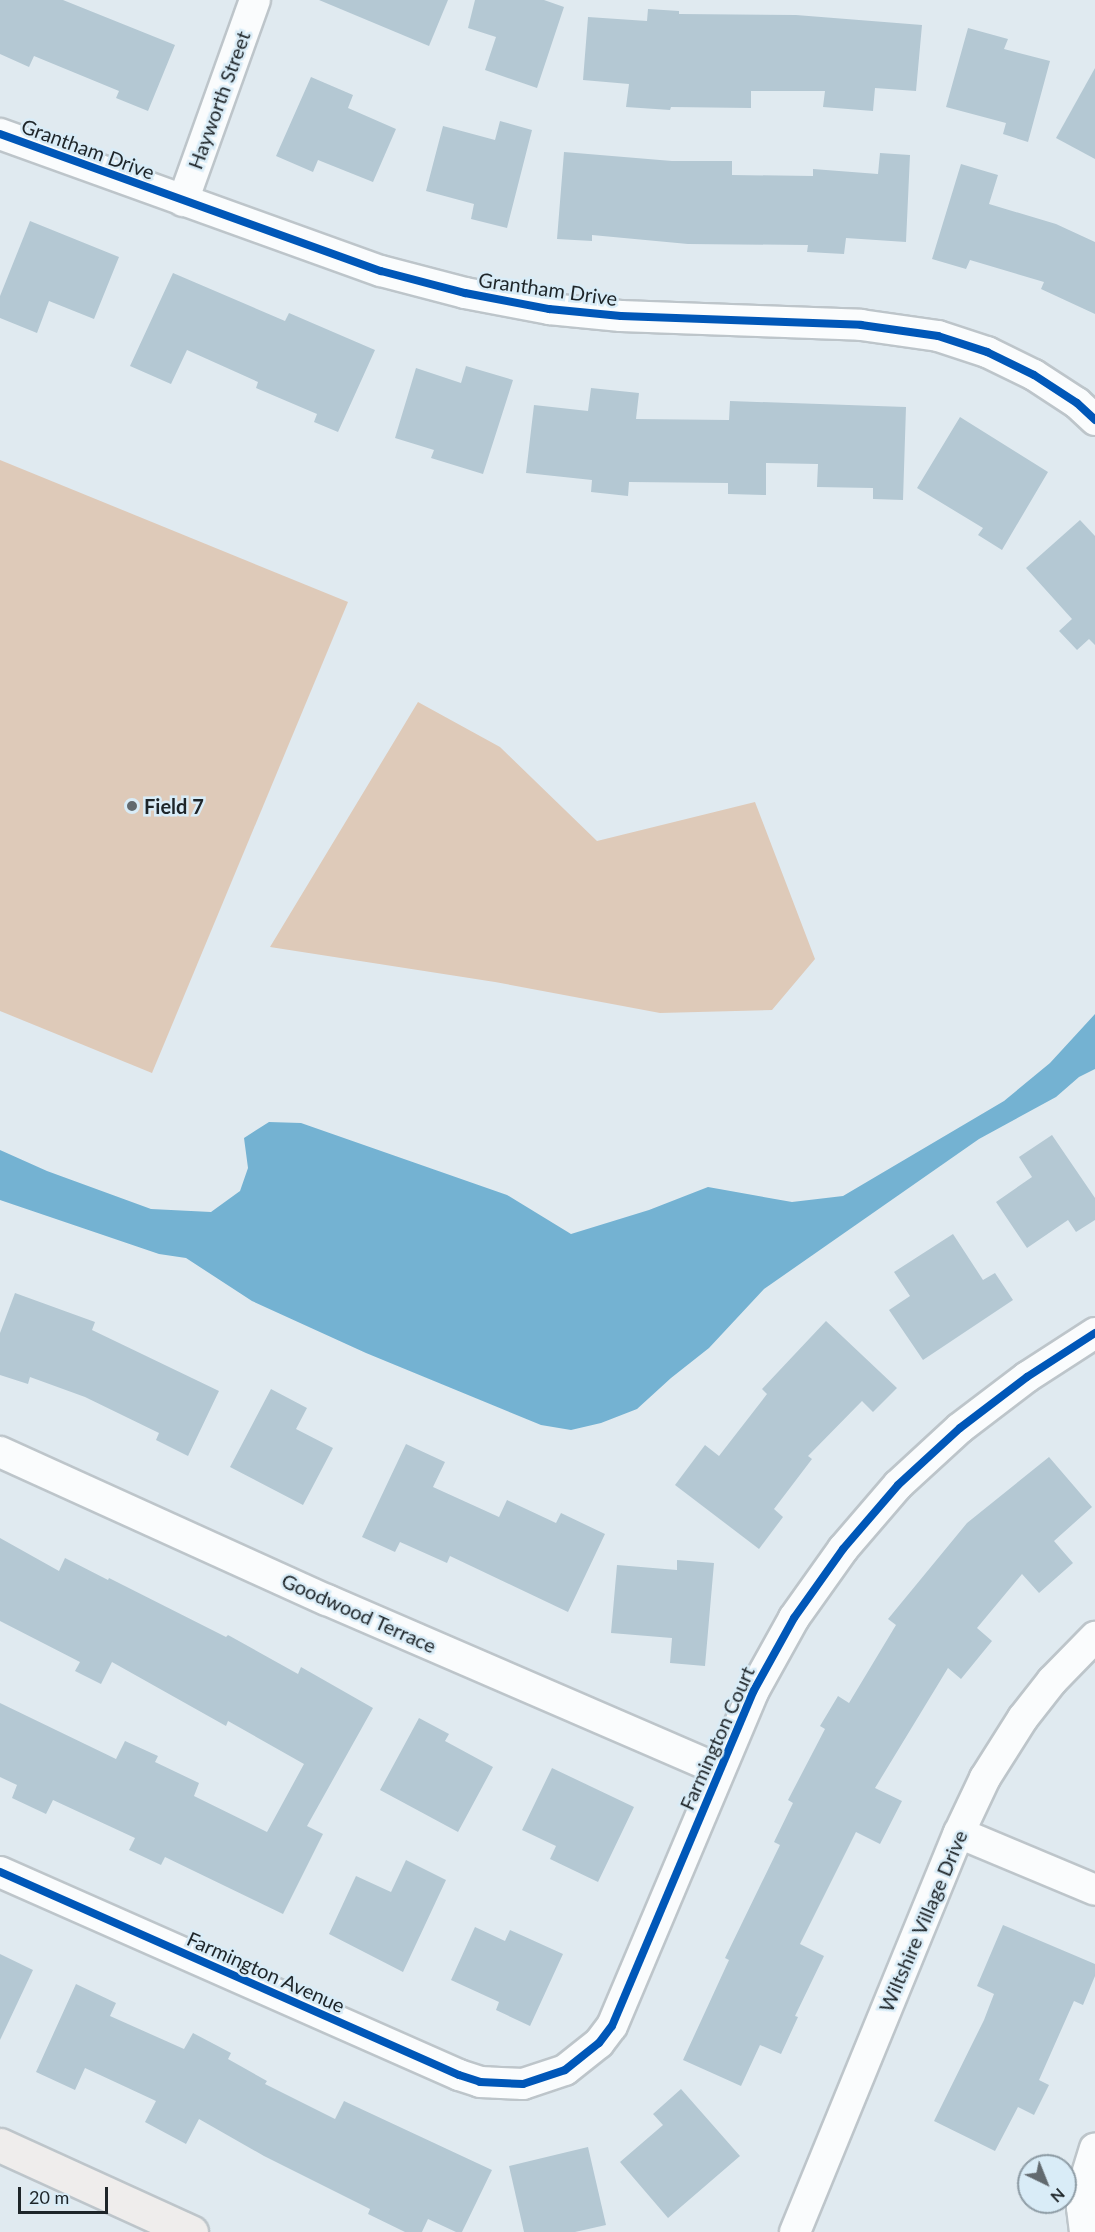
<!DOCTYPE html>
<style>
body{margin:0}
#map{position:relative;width:1095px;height:2232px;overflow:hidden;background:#e0eaf0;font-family:Lato,sans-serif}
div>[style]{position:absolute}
.green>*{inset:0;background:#decab9}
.water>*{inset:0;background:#74b2d2}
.building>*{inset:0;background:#b4c8d3}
.roads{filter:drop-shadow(2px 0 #bdc5ca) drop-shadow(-2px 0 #bdc5ca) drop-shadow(0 2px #bdc5ca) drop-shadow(0 -2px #bdc5ca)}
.street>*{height:30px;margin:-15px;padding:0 15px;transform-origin:15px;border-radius:15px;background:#fafcfd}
.secondary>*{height:33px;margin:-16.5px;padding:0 16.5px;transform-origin:16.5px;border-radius:16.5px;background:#efedec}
.cycleway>*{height:8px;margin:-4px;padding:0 4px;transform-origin:4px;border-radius:4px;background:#0057b8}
.dots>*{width:16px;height:16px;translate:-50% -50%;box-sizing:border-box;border:3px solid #d9ecf7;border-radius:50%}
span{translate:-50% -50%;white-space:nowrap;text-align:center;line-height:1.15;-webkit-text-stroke:5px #d9ecf7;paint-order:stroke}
.street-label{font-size:20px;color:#1e2529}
.poi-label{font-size:20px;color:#1e2529;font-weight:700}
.left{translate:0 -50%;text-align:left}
.north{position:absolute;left:1017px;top:2154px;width:60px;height:60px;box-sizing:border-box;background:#d9ecf7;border:2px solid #8e9ca5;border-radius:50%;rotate:137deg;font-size:16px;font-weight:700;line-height:24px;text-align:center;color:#1e2529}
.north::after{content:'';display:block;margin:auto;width:21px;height:27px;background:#626a6f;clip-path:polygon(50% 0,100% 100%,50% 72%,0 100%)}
.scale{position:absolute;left:18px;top:2187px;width:90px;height:27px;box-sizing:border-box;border:3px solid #1e2529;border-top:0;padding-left:8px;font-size:18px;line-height:21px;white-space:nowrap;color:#1e2529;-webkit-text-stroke:4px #d9ecf7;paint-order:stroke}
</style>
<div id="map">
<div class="green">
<i style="clip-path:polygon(0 460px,348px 602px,152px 1073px,0 1011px)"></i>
<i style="clip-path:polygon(418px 702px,500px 747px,597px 841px,755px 802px,815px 959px,772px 1010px,660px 1013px,495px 982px,270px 947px)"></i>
</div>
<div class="water">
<i style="clip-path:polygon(1095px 1014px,1095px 1069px,1079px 1077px,1056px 1097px,979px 1139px,764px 1289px,709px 1348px,671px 1378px,637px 1409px,601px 1423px,571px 1430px,541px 1425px,366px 1353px,252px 1301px,186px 1258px,159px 1254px,0 1200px,0 1150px,47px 1171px,151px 1209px,211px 1212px,240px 1191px,248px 1168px,244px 1138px,269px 1122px,301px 1123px,507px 1195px,571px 1234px,649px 1210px,708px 1187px,792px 1202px,843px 1196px,1004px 1101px,1050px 1063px)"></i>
</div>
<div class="building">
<i style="clip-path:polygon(0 0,63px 0,175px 45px,148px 111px,116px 98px,119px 91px,34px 56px,29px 67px,0 54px)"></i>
<i style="clip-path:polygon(319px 0,448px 0,429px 46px)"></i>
<i style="clip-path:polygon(475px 0,544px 0,564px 7px,537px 88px,485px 70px,496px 37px,468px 28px)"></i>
<i style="clip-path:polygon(648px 9px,679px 11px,679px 14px,796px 15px,922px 25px,916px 91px,875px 88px,873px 111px,823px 107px,825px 91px,751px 91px,751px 108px,671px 107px,670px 110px,626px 107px,629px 84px,583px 80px,588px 17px,647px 21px)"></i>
<i style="clip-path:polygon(968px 28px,1008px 39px,1004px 49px,1050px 61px,1028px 142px,1003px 134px,1006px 123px,946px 107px)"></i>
<i style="clip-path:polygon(1095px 68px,1095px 159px,1056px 138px)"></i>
<i style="clip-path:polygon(311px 77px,353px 95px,348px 108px,396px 129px,373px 182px,318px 160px,313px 172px,276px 156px)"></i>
<i style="clip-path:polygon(500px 121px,532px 130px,507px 228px,471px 219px,474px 204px,426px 191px,443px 126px,495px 140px)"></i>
<i style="clip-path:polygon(564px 152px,672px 161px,732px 161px,732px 175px,813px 176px,813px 169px,878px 174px,880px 153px,910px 155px,906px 242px,846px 238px,844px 254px,807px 252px,808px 245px,688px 244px,592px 235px,592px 241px,557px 239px)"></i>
<i style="clip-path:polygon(961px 164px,998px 175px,989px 204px,1056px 224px,1095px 242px,1095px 314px,1041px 289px,1044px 282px,970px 260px,966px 269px,932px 259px)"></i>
<i style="clip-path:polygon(30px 221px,119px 257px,94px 319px,49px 301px,37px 333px,0 318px,0 296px)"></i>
<i style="clip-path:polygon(173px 273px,285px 321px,289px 313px,375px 350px,338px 432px,314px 422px,317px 414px,256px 388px,258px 382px,187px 350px,171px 384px,130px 366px)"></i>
<i style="clip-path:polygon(466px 366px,513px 380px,483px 474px,431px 458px,434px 450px,395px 438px,416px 368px,461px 383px)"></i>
<i style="clip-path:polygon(591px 388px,639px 393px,636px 419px,729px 420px,730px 401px,906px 407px,903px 500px,873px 499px,873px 488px,817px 487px,818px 464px,766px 463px,766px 495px,728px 494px,728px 483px,629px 482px,628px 496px,591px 492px,592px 480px,526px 473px,534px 405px,588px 411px)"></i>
<i style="clip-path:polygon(960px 417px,1048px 472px,1002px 550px,978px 535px,983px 528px,917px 488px)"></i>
<i style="clip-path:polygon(1080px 520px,1095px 536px,1095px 645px,1089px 639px,1077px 650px,1059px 631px,1072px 619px,1026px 568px)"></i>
<i style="clip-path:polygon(1052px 1135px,1095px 1198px,1095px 1220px,1076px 1232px,1068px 1220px,1027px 1248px,996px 1202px,1032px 1177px,1019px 1157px)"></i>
<i style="clip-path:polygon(953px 1234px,983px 1280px,995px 1273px,1013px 1300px,923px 1360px,889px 1310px,910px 1296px,894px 1272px)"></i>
<i style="clip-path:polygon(15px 1293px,95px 1322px,92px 1330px,219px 1391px,188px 1456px,156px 1440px,159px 1433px,85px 1397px,30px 1377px,28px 1384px,0 1375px,0 1333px)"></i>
<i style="clip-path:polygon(826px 1321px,897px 1388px,873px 1412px,862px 1401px,808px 1456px,812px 1459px,774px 1509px,783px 1517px,759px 1549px,675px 1485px,705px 1445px,719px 1456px,767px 1394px,762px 1389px)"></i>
<i style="clip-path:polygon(271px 1389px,307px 1408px,296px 1429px,333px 1448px,303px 1505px,230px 1467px)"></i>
<i style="clip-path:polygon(406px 1444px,445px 1462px,433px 1487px,499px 1517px,507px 1500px,556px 1523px,561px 1513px,605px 1534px,568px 1612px,450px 1556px,447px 1563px,400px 1542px,395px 1552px,362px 1537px)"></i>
<i style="clip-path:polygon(1049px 1457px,1092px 1507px,1054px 1541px,1073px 1563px,1039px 1593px,1022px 1574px,977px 1628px,992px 1641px,961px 1679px,948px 1668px,875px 1788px,902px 1801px,880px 1844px,856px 1832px,800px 1944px,824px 1956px,795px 2016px,798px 2017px,781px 2054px,760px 2045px,741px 2086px,683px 2060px,729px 1960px,725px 1958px,780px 1845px,774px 1842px,793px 1803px,788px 1800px,825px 1729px,820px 1726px,838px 1696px,849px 1703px,896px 1625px,888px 1619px,967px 1523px)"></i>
<i style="clip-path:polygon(0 1538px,59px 1571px,65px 1558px,108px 1580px,109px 1578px,226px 1637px,228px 1635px,298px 1674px,301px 1667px,373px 1708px,307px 1826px,323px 1834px,283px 1914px,165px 1857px,161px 1865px,129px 1850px,135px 1838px,53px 1800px,46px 1814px,12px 1798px,17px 1785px,0 1777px,0 1703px,116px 1759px,125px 1741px,158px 1756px,155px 1762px,199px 1783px,194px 1796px,267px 1832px,304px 1764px,228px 1721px,226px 1726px,112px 1662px,101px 1684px,75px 1671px,80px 1662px,0 1621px)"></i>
<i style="clip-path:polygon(677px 1560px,714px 1563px,705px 1666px,670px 1663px,672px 1638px,611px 1633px,617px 1565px,677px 1570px)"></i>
<i style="clip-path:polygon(419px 1718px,449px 1734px,445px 1741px,493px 1767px,458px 1832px,380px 1790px)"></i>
<i style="clip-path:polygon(552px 1768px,634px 1807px,598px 1882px,550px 1859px,556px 1846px,522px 1830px)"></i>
<i style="clip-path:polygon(406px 1860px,446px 1880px,403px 1972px,329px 1934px,356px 1876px,391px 1892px)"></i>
<i style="clip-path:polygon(1003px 1925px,1095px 1964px,1095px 1976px,1083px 2005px,1074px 2001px,1039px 2080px,1049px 2085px,1034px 2115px,1018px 2107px,995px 2151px,934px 2121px,984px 2020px,994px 1994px,977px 1986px)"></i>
<i style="clip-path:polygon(475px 1927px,505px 1941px,510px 1930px,563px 1954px,530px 2026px,496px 2010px,499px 2002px,451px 1980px)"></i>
<i style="clip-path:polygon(0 1954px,33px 1970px,0 2040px)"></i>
<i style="clip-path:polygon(76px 1984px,116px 2003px,110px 2016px,184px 2049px,193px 2033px,231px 2053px,228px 2059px,267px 2081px,265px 2084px,335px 2119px,344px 2101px,492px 2170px,462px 2232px,456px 2232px,428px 2219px,422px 2232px,405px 2232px,368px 2214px,370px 2209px,264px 2156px,199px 2119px,186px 2144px,145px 2122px,156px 2101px,85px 2068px,75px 2090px,36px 2072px)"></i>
<i style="clip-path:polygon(681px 2089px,740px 2156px,668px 2218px,620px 2162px,663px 2125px,653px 2114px)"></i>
<i style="clip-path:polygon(588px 2147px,606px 2225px,575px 2232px,524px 2232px,509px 2166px)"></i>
</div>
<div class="roads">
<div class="street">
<i style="left:0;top:134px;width:405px;rotate:19.8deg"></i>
<i style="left:381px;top:271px;width:87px;rotate:14.7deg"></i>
<i style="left:465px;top:293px;width:86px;rotate:10.8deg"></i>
<i style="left:549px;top:309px;width:72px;rotate:5.6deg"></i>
<i style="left:621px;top:316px;width:240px;rotate:2.1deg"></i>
<i style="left:861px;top:325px;width:78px;rotate:8.1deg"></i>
<i style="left:938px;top:336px;width:52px;rotate:18.1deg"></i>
<i style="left:987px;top:352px;width:52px;rotate:26.1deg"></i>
<i style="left:1034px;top:375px;width:51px;rotate:33.1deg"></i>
<i style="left:1077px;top:403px;width:25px;rotate:43deg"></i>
<i style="left:183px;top:201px;width:214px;rotate:-70.3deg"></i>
<i style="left:0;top:1452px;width:359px;rotate:24.4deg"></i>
<i style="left:327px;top:1600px;width:427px;rotate:23.4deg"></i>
<i style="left:959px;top:1833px;width:147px;rotate:22.7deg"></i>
<i style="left:0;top:1872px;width:502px;rotate:23.86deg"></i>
<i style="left:459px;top:2075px;width:22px;rotate:18deg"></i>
<i style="left:480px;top:2082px;width:43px;rotate:2.7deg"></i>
<i style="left:523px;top:2084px;width:44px;rotate:-18.4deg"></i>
<i style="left:565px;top:2070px;width:43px;rotate:-38.5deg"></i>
<i style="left:599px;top:2043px;width:21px;rotate:-53deg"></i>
<i style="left:612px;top:2026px;width:363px;rotate:-67.1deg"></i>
<i style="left:753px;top:1692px;width:85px;rotate:-61deg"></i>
<i style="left:794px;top:1618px;width:85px;rotate:-54.6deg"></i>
<i style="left:843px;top:1549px;width:84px;rotate:-49.3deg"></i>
<i style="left:898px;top:1485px;width:84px;rotate:-42.6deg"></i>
<i style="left:960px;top:1428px;width:84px;rotate:-37.3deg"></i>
<i style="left:1027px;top:1377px;width:81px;rotate:-32.9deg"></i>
<i style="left:795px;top:2232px;width:431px;rotate:-67.7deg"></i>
<i style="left:959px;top:1833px;width:61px;rotate:-64.7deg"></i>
<i style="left:985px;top:1778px;width:71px;rotate:-57.7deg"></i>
<i style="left:1023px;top:1718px;width:47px;rotate:-51.9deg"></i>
<i style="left:1052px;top:1681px;width:62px;rotate:-45.7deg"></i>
<i style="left:1085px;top:2232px;width:25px;rotate:-97deg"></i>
<i style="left:1082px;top:2207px;width:23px;rotate:-85deg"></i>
<i style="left:1084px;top:2184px;width:37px;rotate:-73deg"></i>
</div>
<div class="secondary">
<i style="left:0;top:2145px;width:210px;rotate:24.5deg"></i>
</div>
</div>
<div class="cycleway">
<i style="left:0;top:134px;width:405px;rotate:19.8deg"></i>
<i style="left:381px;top:271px;width:87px;rotate:14.7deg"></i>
<i style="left:465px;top:293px;width:86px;rotate:10.8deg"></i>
<i style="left:549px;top:309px;width:72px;rotate:5.6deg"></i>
<i style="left:621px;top:316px;width:240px;rotate:2.1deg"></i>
<i style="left:861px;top:325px;width:78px;rotate:8.1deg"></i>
<i style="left:938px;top:336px;width:52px;rotate:18.1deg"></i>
<i style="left:987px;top:352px;width:52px;rotate:26.1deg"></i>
<i style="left:1034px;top:375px;width:51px;rotate:33.1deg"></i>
<i style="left:1077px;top:403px;width:25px;rotate:43deg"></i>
<i style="left:0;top:1872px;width:502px;rotate:23.86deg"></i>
<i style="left:459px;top:2075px;width:22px;rotate:18deg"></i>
<i style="left:480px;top:2082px;width:43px;rotate:2.7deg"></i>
<i style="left:523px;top:2084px;width:44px;rotate:-18.4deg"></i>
<i style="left:565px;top:2070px;width:43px;rotate:-38.5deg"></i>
<i style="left:599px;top:2043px;width:21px;rotate:-53deg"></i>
<i style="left:612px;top:2026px;width:363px;rotate:-67.1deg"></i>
<i style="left:753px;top:1692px;width:85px;rotate:-61deg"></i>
<i style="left:794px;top:1618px;width:85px;rotate:-54.6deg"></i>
<i style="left:843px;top:1549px;width:84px;rotate:-49.3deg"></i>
<i style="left:898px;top:1485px;width:84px;rotate:-42.6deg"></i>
<i style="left:960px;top:1428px;width:84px;rotate:-37.3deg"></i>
<i style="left:1027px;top:1377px;width:81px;rotate:-32.9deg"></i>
</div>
<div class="dots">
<i style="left:132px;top:806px;background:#626a6f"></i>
</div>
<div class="street-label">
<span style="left:219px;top:100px;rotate:-70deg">Hayworth Street</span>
<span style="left:88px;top:149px;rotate:20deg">Grantham Drive</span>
<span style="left:548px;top:289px;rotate:8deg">Grantham Drive</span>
<span style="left:359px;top:1613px;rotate:24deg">Goodwood Terrace</span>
<span style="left:717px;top:1738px;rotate:-66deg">Farmington Court</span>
<span style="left:923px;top:1921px;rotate:-67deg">Wiltshire Village Drive</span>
<span style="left:266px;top:1972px;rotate:24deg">Farmington Avenue</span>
</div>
<div class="poi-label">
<span class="left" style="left:144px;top:806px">Field 7</span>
</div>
<div class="north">N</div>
<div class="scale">20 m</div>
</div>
